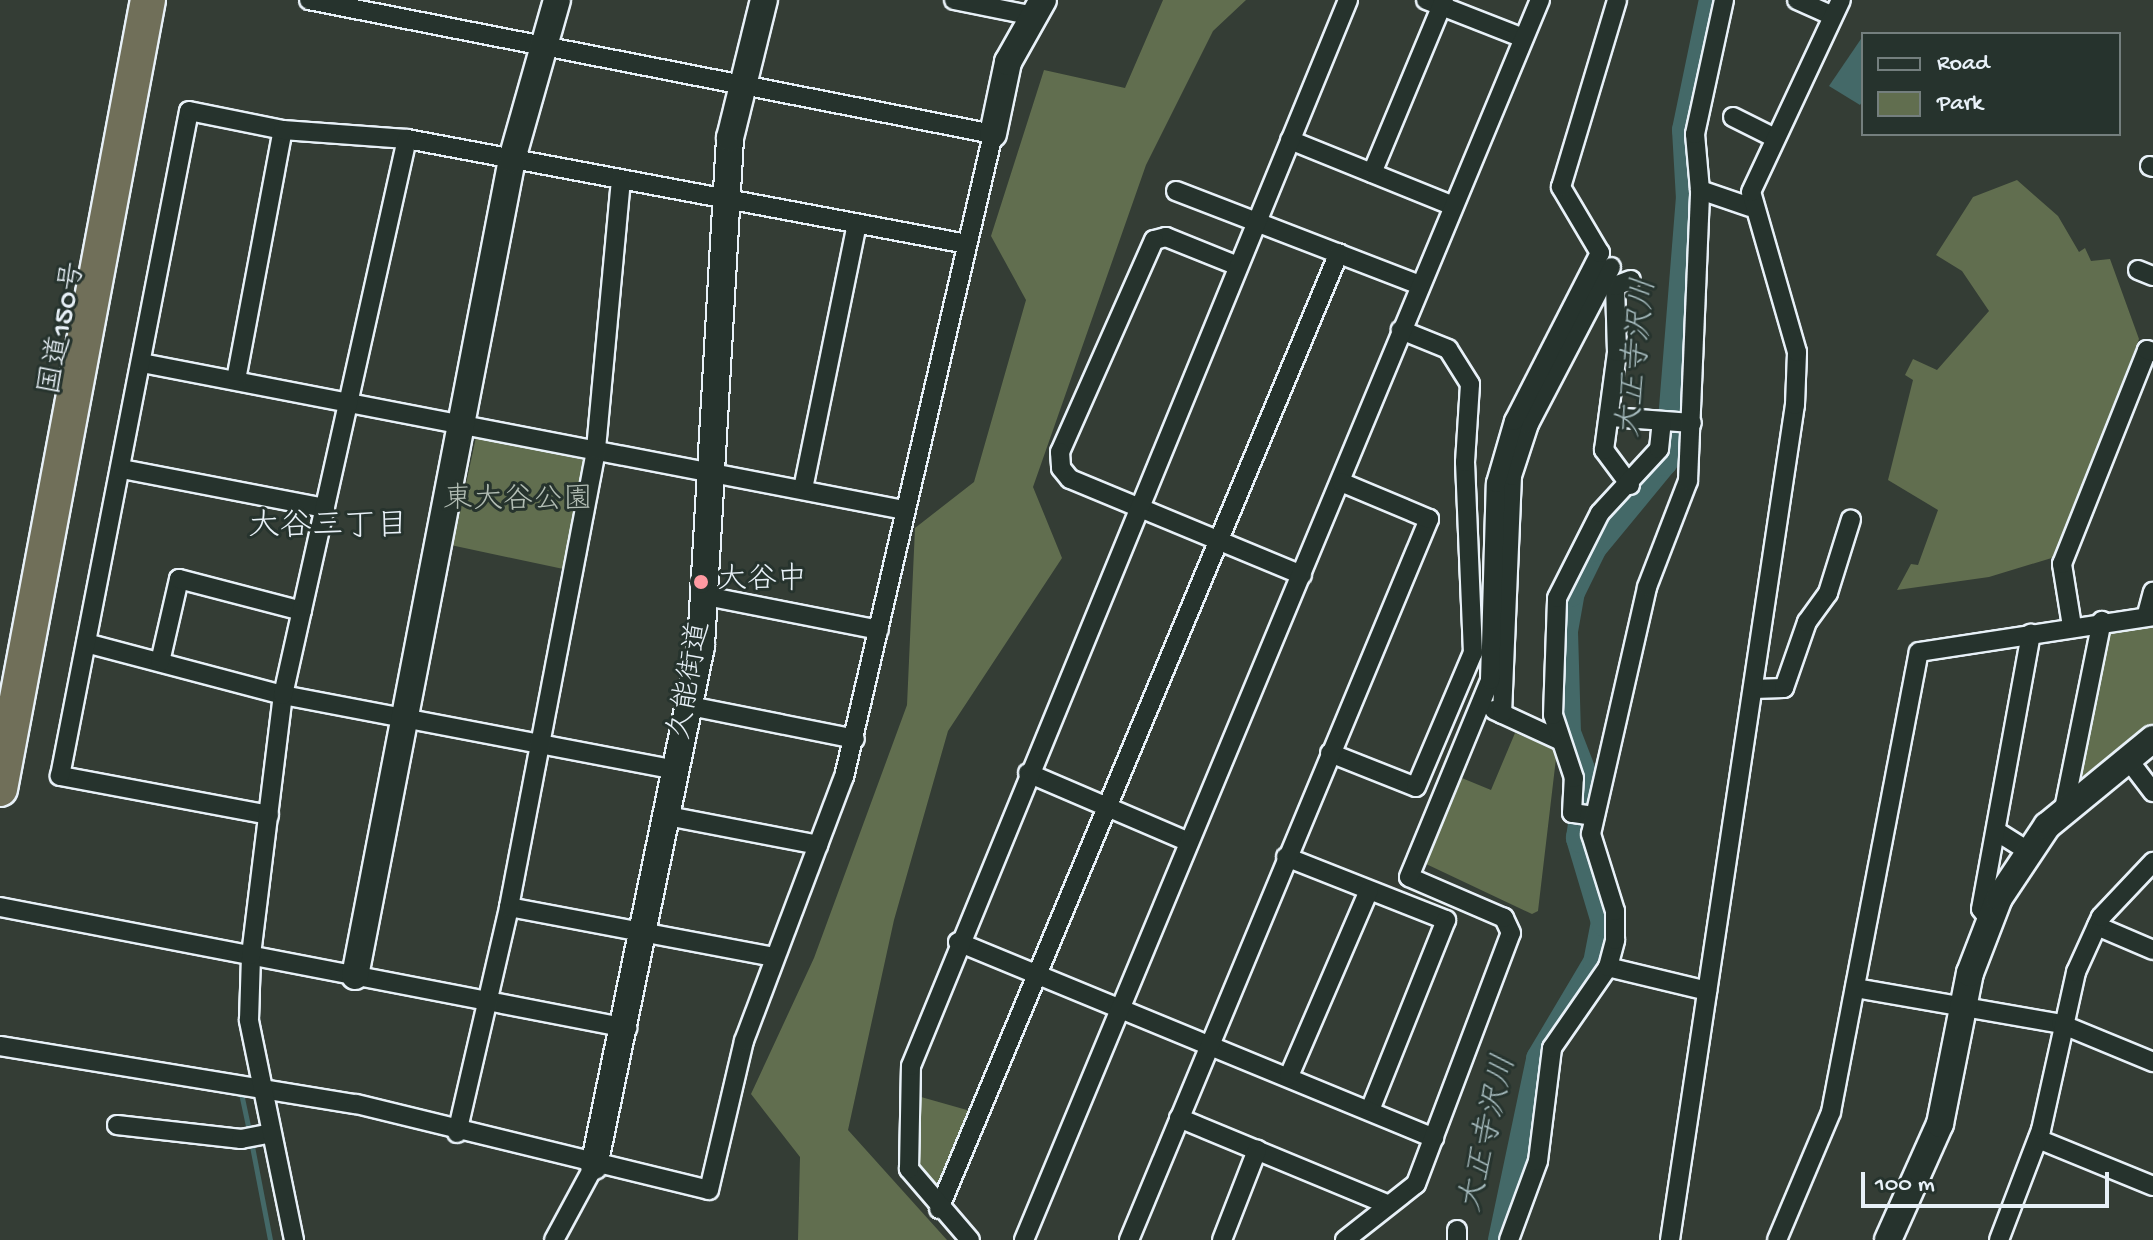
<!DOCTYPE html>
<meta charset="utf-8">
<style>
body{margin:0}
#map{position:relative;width:2153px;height:1240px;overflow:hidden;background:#343d35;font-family:"Gochi Hand","Klee One",sans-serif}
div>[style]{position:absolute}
.green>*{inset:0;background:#616e4f;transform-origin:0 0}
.water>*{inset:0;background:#446968}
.stream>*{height:5px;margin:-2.5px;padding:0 2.5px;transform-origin:2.5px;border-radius:2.5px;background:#446968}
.river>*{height:30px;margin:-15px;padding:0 15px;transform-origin:15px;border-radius:15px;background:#446968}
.roads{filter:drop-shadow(2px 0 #e8f1f8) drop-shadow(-2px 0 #e8f1f8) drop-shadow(0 2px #e8f1f8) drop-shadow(0 -2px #e8f1f8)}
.street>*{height:18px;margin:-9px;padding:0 9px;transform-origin:9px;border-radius:9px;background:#26332d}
.secondary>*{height:26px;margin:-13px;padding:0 13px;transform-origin:13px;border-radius:13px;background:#26332d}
.highway>*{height:34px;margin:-17px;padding:0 17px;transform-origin:17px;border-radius:17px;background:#706f59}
.dots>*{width:22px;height:22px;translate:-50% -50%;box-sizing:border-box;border:4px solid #26332d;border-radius:50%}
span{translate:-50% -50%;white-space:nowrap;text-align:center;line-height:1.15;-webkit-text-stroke:6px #26332d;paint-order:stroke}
.street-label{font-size:30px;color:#e8f1f8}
.park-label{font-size:30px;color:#b2bdb4}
.poi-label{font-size:30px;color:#e8f1f8}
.left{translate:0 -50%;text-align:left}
.water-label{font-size:32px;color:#a6bbbe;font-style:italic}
.neighbourhood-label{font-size:32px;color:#e8f1f8}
.legend{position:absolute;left:1861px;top:32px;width:260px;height:104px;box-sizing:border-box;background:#26332d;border:2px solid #747f7e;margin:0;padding:10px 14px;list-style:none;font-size:24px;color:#e8f1f8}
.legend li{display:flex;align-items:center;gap:16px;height:40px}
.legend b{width:40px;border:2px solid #747f7e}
.scale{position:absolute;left:1861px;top:1172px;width:248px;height:36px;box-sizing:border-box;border:4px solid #e8f1f8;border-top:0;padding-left:10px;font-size:24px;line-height:28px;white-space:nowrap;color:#e8f1f8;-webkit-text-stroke:6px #26332d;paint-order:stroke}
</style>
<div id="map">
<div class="green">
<i style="clip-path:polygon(1163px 0,1246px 0,1213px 31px,1146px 165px,1033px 487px,1062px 558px,948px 731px,894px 920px,848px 1130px,947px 1240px,798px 1240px,800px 1157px,751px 1094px,814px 958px,907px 705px,915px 528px,974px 482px,1026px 300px,991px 236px,1044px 70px,1125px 88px)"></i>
<i style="clip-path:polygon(2017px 180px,2058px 216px,2079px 252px,2085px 248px,2091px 261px,2110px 259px,2139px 339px,2055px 557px,1989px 577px,1897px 590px,1911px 564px,1918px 565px,1938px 510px,1888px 480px,1913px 380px,1905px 375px,1913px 359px,1937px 370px,1989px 311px,1962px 271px,1936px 255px,1973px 197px)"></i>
<i style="left:476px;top:437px;width:113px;height:111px;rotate:12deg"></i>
<i style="clip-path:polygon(2153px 622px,2153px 727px,2082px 777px,2076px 770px,2106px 629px)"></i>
<i style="clip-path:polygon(1515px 733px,1557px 750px,1538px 911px,1532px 914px,1424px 863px,1457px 776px,1491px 790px)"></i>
<i style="clip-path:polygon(914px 1095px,974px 1112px,942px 1190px,933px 1192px,915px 1166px)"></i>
</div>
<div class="water">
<i style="clip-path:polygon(1863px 36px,1863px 100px,1860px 105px,1829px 86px)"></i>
</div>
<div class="stream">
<i style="left:241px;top:1093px;width:40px;rotate:78deg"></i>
<i style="left:251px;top:1141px;width:101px;rotate:79.1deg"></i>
</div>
<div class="river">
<i style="left:1503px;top:1240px;width:185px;rotate:-78.1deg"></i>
<i style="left:1541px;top:1059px;width:112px;rotate:-59.3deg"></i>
<i style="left:1598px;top:963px;width:42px;rotate:-79deg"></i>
<i style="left:1606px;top:922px;width:88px;rotate:-106.6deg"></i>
<i style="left:1581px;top:838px;width:49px;rotate:-81.7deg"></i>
<i style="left:1588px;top:790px;width:61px;rotate:-111.1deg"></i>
<i style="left:1566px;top:733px;width:102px;rotate:-91.7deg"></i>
<i style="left:1563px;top:631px;width:40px;rotate:-80deg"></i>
<i style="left:1570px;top:592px;width:50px;rotate:-63.9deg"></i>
<i style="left:1592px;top:547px;width:112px;rotate:-50.5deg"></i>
<i style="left:1663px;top:461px;width:29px;rotate:-72deg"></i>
<i style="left:1672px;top:433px;width:235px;rotate:-85.4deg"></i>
<i style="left:1691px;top:199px;width:69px;rotate:-93.3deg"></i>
<i style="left:1687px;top:130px;width:133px;rotate:-78.3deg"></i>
</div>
<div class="roads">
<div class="street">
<i style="left:954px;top:0;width:82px;rotate:11.3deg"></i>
<i style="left:1426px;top:0;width:104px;rotate:21.4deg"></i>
<i style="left:1797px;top:0;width:39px;rotate:24deg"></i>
<i style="left:1733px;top:117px;width:47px;rotate:26.6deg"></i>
<i style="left:1290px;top:140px;width:174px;rotate:22deg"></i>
<i style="left:2150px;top:166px;width:3px;rotate:18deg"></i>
<i style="left:1372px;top:173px;width:187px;rotate:-67.4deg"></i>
<i style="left:1700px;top:190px;width:56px;rotate:-95.1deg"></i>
<i style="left:1695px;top:134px;width:137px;rotate:-77.8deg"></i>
<i style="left:1176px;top:191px;width:261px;rotate:21.1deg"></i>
<i style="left:1238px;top:266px;width:78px;rotate:-158.1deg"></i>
<i style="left:1166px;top:237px;width:12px;rotate:166deg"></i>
<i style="left:1154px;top:240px;width:232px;rotate:113.9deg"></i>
<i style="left:1060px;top:452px;width:16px;rotate:86deg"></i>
<i style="left:1061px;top:468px;width:14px;rotate:51deg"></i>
<i style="left:1070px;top:479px;width:251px;rotate:22.5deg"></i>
<i style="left:2138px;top:270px;width:16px;rotate:22deg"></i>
<i style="left:142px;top:363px;width:776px;rotate:10.92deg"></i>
<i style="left:236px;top:380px;width:254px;rotate:-79.4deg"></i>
<i style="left:1611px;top:417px;width:81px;rotate:4.2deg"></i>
<i style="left:122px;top:469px;width:207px;rotate:10.9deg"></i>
<i style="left:1630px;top:485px;width:44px;rotate:-126.6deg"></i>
<i style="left:1604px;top:450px;width:99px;rotate:-82.4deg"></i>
<i style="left:1617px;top:352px;width:66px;rotate:-91.7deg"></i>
<i style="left:1615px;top:286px;width:17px;rotate:-21deg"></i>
<i style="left:803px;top:489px;width:270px;rotate:-78.5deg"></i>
<i style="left:706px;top:596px;width:176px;rotate:11.1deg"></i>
<i style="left:2147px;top:614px;width:23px;rotate:-75deg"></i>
<i style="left:2072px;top:626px;width:63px;rotate:-99.2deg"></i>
<i style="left:2062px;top:564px;width:230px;rotate:-68.3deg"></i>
<i style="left:2147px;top:350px;width:6px;rotate:18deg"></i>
<i style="left:86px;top:643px;width:204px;rotate:14.8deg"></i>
<i style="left:283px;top:695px;width:401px;rotate:10.8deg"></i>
<i style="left:160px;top:662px;width:85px;rotate:-77.1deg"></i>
<i style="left:179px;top:579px;width:127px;rotate:14.6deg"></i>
<i style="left:1753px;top:689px;width:31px;rotate:-2deg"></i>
<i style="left:1784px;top:688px;width:70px;rotate:-70.8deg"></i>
<i style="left:1807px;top:622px;width:36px;rotate:-54deg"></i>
<i style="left:1828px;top:593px;width:77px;rotate:-72.7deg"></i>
<i style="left:690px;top:706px;width:168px;rotate:11.3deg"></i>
<i style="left:1494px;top:710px;width:72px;rotate:24.8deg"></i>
<i style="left:1502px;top:714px;width:238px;rotate:-87.6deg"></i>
<i style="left:1512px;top:476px;width:55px;rotate:-71.9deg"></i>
<i style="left:1529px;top:424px;width:177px;rotate:-62.4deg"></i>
<i style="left:1330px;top:753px;width:92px;rotate:21.6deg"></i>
<i style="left:1416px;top:787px;width:146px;rotate:-67deg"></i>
<i style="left:1473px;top:653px;width:191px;rotate:-92.4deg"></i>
<i style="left:1465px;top:462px;width:78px;rotate:-86.3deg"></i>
<i style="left:1470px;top:384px;width:41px;rotate:-122.2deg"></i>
<i style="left:1448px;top:349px;width:51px;rotate:-158deg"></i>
<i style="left:2127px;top:758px;width:43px;rotate:52.6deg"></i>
<i style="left:1028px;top:773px;width:175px;rotate:23.2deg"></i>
<i style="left:2064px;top:809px;width:192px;rotate:-78.6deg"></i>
<i style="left:269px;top:815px;width:213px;rotate:-169.4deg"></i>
<i style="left:60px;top:776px;width:677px;rotate:-79.02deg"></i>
<i style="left:189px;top:111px;width:96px;rotate:11.4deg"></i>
<i style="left:283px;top:130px;width:124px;rotate:4.2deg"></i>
<i style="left:407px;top:139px;width:570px;rotate:10.62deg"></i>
<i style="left:668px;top:816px;width:153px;rotate:10.9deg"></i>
<i style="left:1594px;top:816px;width:22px;rotate:-172deg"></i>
<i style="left:1572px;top:813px;width:35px;rotate:-87deg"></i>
<i style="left:1574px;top:778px;width:66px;rotate:-108.4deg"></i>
<i style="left:1553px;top:715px;width:117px;rotate:-88deg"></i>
<i style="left:1557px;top:598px;width:95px;rotate:-63.2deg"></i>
<i style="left:1600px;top:513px;width:87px;rotate:-47.3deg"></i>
<i style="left:1659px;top:449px;width:27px;rotate:-84deg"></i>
<i style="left:1996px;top:831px;width:36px;rotate:32deg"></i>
<i style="left:1286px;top:857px;width:172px;rotate:21.5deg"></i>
<i style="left:1446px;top:920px;width:205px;rotate:111.8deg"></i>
<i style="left:0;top:907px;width:639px;rotate:10.92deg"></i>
<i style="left:509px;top:907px;width:269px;rotate:10.7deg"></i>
<i style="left:1988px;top:918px;width:11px;rotate:-128deg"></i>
<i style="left:1981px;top:909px;width:280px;rotate:-79.7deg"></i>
<i style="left:2097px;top:926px;width:61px;rotate:23.2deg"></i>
<i style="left:958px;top:942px;width:515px;rotate:22.38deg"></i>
<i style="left:1608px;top:967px;width:102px;rotate:13.6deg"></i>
<i style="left:1855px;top:988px;width:209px;rotate:9.9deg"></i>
<i style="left:2061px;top:1024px;width:100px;rotate:22.4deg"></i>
<i style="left:0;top:1046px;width:361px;rotate:9.3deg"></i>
<i style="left:356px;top:1104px;width:363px;rotate:13.7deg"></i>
<i style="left:709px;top:1190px;width:153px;rotate:-76.8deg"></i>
<i style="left:744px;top:1041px;width:282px;rotate:-69.3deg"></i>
<i style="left:844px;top:777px;width:660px;rotate:-76.95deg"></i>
<i style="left:993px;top:134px;width:697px;rotate:-168.92deg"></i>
<i style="left:1289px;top:1076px;width:202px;rotate:-66.7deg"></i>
<i style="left:1179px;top:1118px;width:227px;rotate:22.5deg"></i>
<i style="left:117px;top:1125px;width:125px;rotate:6.4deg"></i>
<i style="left:241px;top:1139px;width:31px;rotate:-11deg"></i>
<i style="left:457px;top:1133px;width:232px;rotate:-77deg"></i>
<i style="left:509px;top:907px;width:466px;rotate:-79.2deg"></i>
<i style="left:596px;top:449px;width:270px;rotate:-84.7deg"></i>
<i style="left:2038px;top:1139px;width:124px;rotate:22.2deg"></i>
<i style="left:939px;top:1209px;width:1036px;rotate:-67.3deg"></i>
<i style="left:1457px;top:1230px;width:10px;rotate:90deg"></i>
<i style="left:294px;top:1240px;width:225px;rotate:-101.6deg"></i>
<i style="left:249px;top:1020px;width:65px;rotate:-88.2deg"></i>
<i style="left:251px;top:955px;width:262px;rotate:-83deg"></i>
<i style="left:283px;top:695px;width:570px;rotate:-77.43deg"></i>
<i style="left:554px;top:1240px;width:84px;rotate:-61.6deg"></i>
<i style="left:970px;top:1240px;width:94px;rotate:-130.7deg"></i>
<i style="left:909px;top:1169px;width:103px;rotate:-88.9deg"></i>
<i style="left:911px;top:1066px;width:1152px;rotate:-67.71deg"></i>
<i style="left:1024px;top:1240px;width:1343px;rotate:-67.41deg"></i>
<i style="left:1129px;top:1240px;width:781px;rotate:-67.41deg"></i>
<i style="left:1429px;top:519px;width:95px;rotate:-157.2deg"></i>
<i style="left:1222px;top:1240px;width:97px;rotate:-68.7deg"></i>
<i style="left:1345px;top:1240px;width:90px;rotate:-38.3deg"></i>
<i style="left:1416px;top:1184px;width:268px;rotate:-69.3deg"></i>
<i style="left:1511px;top:933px;width:17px;rotate:-115deg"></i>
<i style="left:1504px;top:918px;width:103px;rotate:-156.7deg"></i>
<i style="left:1409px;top:877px;width:213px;rotate:-67.6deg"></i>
<i style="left:1490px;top:680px;width:197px;rotate:-88.3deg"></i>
<i style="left:1496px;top:483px;width:65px;rotate:-73.8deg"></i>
<i style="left:1514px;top:421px;width:189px;rotate:-62.9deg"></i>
<i style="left:1600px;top:253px;width:77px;rotate:-120.6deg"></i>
<i style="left:1561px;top:187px;width:195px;rotate:-73.3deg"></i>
<i style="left:1509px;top:1240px;width:84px;rotate:-69.8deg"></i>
<i style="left:1538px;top:1161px;width:114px;rotate:-82.9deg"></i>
<i style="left:1552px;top:1048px;width:98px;rotate:-55.3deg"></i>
<i style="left:1608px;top:967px;width:28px;rotate:-75deg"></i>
<i style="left:1615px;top:940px;width:29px;rotate:-90deg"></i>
<i style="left:1615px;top:911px;width:81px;rotate:-107.3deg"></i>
<i style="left:1591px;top:834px;width:253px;rotate:-77.2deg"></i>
<i style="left:1647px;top:587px;width:114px;rotate:-68.9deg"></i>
<i style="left:1688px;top:481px;width:291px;rotate:-87.6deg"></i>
<i style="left:1700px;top:190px;width:53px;rotate:18.8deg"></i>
<i style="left:1670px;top:1240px;width:844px;rotate:-81.49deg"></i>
<i style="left:1795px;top:405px;width:53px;rotate:-87.8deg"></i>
<i style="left:1797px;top:352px;width:166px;rotate:-106deg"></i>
<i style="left:1751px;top:192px;width:212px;rotate:-64.9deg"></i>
<i style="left:1777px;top:1240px;width:139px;rotate:-67.1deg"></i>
<i style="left:1831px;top:1112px;width:468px;rotate:-79.2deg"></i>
<i style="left:1919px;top:652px;width:237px;rotate:-8.7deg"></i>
<i style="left:1999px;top:1240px;width:118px;rotate:-69.1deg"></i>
<i style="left:2041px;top:1130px;width:162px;rotate:-77.5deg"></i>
<i style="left:2076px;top:972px;width:60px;rotate:-65.6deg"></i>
<i style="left:2101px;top:917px;width:76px;rotate:-46.6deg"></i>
</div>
<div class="secondary">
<i style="left:993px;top:134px;width:74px;rotate:-78.2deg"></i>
<i style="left:1008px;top:62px;width:71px;rotate:-60.6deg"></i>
<i style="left:355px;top:976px;width:832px;rotate:-79.12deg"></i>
<i style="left:512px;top:159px;width:165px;rotate:-74.2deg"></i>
<i style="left:594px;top:1166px;width:531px;rotate:-78.37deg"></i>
<i style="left:701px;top:646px;width:509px;rotate:-86.73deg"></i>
<i style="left:730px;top:138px;width:142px;rotate:-76.2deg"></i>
<i style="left:1888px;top:1240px;width:127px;rotate:-65.9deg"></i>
<i style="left:1940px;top:1124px;width:154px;rotate:-78.8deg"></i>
<i style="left:1970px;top:973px;width:80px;rotate:-68.9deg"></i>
<i style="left:1999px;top:898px;width:87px;rotate:-56.3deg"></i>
<i style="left:2047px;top:826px;width:137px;rotate:-39.4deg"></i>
</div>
<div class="highway">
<i style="left:0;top:789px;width:803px;rotate:-79.38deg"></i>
</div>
</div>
<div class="dots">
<i style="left:701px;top:582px;background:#ff9aa2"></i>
</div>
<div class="street-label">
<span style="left:65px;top:329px;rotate:-79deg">国道150号</span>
<span style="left:692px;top:681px;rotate:-80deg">久能街道</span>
</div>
<div class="park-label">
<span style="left:518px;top:502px">東大谷公園</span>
</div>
<div class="poi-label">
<span class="left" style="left:717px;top:582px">大谷中</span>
</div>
<div class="water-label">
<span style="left:1639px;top:358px;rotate:-84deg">大正寺沢川</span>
<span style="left:1490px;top:1134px;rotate:-77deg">大正寺沢川</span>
</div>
<div class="neighbourhood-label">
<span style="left:328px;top:528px">大谷三丁目</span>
</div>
<ul class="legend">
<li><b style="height:10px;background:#26332d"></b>Road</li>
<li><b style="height:22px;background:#616e4f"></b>Park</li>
</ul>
<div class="scale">100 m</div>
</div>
